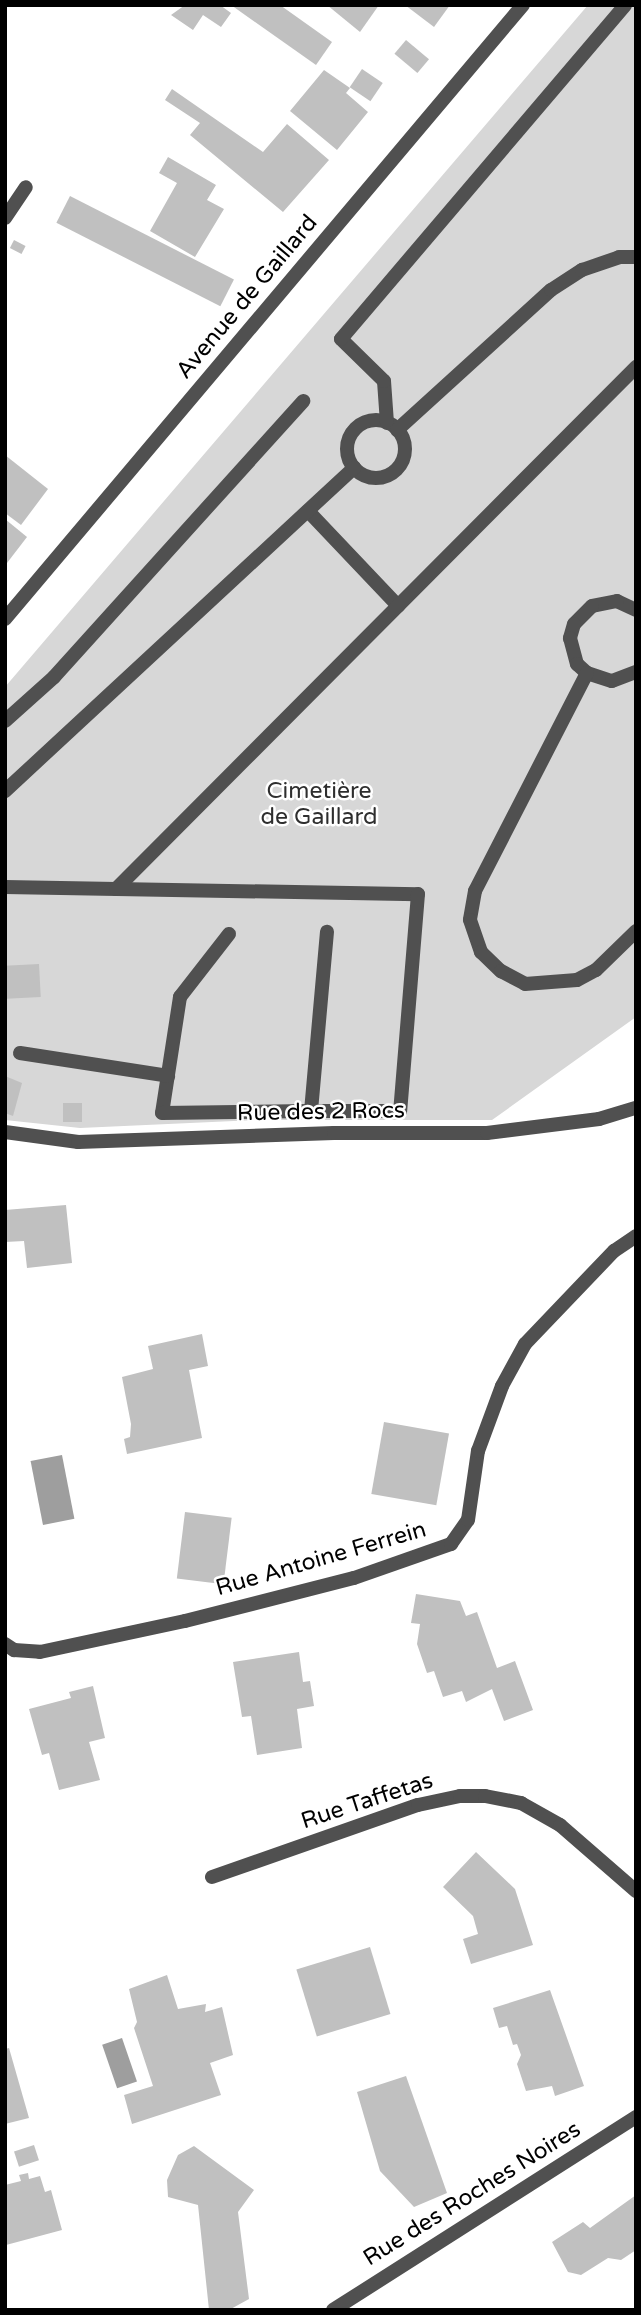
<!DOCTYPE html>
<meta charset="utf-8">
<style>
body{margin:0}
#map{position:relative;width:641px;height:2315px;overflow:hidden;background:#fff;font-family:"Varela Round",sans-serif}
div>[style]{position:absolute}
.green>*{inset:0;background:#d7d7d7}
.water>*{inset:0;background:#9e9e9e;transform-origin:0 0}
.building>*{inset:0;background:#c0c0c0;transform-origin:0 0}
.service>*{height:14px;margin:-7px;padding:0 7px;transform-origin:7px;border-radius:7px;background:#505050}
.service>.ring{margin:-7px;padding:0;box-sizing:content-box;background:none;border:14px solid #505050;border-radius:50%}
.minor>*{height:14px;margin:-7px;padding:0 7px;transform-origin:7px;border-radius:7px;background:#505050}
.tertiary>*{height:14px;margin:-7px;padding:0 7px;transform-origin:7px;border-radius:7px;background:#505050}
span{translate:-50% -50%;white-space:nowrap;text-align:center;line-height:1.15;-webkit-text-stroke:5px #fff;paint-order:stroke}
.street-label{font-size:23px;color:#000}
.park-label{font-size:23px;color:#2e2e2e}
.frame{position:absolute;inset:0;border:7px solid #000;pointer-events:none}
</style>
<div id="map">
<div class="green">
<i style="clip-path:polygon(588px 5px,636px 5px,636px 1017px,492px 1120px,256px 1120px,80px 1128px,5px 1120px,5px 687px)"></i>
</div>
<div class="water">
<i style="left:62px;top:1455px;width:65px;height:32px;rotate:79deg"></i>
<i style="left:122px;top:2038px;width:46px;height:21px;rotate:71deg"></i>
</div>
<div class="building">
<i style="clip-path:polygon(185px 5px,220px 5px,231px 13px,221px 27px,203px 15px,193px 30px,171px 15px)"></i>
<i style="clip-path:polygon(231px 5px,280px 5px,332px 42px,316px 65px)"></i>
<i style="clip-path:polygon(327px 5px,379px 5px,360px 32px)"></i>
<i style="clip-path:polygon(405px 5px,450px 5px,434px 27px)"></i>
<i style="left:406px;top:40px;width:30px;height:18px;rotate:40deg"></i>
<i style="left:362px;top:69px;width:25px;height:22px;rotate:34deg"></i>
<i style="clip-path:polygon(324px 70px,350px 88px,346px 93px,368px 112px,337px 150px,290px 111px)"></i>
<i style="clip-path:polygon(172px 89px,263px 152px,287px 124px,329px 160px,283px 212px,190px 135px,200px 123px,165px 100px)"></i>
<i style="clip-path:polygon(168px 157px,216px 185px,207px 200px,224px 209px,195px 257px,150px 231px,177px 183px,159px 173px)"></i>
<i style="left:70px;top:196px;width:184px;height:30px;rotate:27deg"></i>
<i style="left:14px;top:240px;width:13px;height:9px;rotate:27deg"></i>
<i style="clip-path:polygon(5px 455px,48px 489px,21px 525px,5px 513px)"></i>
<i style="clip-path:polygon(5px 519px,27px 537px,7px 563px,5px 561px)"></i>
<i style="left:39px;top:964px;width:33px;height:34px;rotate:87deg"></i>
<i style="clip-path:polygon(5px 1076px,22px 1083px,13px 1116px,5px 1113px)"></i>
<i style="left:63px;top:1103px;width:19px;height:19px"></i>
<i style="clip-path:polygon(66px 1205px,72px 1263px,27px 1268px,24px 1241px,5px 1242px,5px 1210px)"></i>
<i style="clip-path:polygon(202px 1334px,208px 1366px,189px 1370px,202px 1438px,127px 1454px,124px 1439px,130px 1437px,131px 1424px,122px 1377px,153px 1369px,148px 1346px)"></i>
<i style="left:384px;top:1422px;width:66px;height:73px;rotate:10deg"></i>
<i style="left:185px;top:1512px;width:47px;height:67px;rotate:7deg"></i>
<i style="clip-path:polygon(416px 1594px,460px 1601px,466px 1616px,477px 1612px,497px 1668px,515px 1661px,533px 1710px,504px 1721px,492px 1689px,466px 1702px,462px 1691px,443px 1697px,434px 1671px,427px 1673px,417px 1644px,420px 1624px,411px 1623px)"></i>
<i style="clip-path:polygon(299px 1652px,303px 1682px,310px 1681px,314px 1706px,297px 1709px,302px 1748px,257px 1755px,251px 1716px,242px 1717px,233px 1662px)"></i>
<i style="clip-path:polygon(93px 1686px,105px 1738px,89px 1742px,100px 1780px,59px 1790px,49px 1753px,42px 1755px,29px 1709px,71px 1698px,69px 1692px)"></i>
<i style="clip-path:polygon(476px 1852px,515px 1889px,533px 1945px,471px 1964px,463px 1939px,478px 1934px,473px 1916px,443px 1887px)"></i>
<i style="left:370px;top:1947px;width:70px;height:77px;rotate:73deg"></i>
<i style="clip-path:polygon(167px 1975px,178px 2009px,206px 2004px,205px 2012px,222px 2007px,233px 2055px,210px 2063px,221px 2095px,132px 2124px,124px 2095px,153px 2086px,134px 2028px,137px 2022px,129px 1989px)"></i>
<i style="clip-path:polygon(550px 1990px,584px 2086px,555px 2096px,552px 2086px,526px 2091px,517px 2064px,521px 2055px,517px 2044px,513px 2045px,507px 2026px,499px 2028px,493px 2008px)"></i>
<i style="clip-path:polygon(9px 2048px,29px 2118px,5px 2124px,5px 2049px)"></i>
<i style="clip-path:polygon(406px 2076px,447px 2193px,414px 2207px,380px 2171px,357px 2092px)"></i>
<i style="left:34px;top:2145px;width:16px;height:21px;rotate:72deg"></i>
<i style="clip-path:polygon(194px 2146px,254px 2190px,238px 2212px,249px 2299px,229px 2310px,209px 2310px,198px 2205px,168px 2197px,167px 2180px,178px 2155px)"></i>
<i style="clip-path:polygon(28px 2173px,29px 2179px,40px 2176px,45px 2192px,51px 2190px,62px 2230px,6px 2245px,5px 2185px,21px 2181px,19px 2175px)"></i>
<i style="clip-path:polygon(636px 2195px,636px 2250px,621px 2260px,608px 2258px,581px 2275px,568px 2272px,552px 2242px,583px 2222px,590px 2228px)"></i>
</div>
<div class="service">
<i style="left:5px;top:218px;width:37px;rotate:-56deg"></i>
<i class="ring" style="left:347px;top:420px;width:44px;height:44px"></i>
<i style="left:387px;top:423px;width:42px;rotate:-94.1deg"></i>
<i style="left:384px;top:381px;width:60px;rotate:-135.7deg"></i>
<i style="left:341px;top:339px;width:438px;rotate:-49.6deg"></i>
<i style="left:397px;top:430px;width:208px;rotate:-42.3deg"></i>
<i style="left:551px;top:290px;width:37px;rotate:-33deg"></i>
<i style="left:582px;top:270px;width:39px;rotate:-19deg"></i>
<i style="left:619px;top:257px;width:17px"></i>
<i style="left:308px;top:511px;width:131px;rotate:46.5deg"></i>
<i style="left:636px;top:610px;width:21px;rotate:-155deg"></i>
<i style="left:617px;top:601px;width:25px;rotate:169deg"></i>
<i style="left:592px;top:606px;width:25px;rotate:135deg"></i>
<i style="left:574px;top:624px;width:15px;rotate:106deg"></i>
<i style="left:570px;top:638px;width:27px;rotate:75deg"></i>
<i style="left:577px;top:664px;width:13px;rotate:42deg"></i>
<i style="left:587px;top:673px;width:26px;rotate:18deg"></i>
<i style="left:612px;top:681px;width:26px;rotate:-21deg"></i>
<i style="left:587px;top:673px;width:245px;rotate:117.2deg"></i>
<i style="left:475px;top:891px;width:29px;rotate:100deg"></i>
<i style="left:470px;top:920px;width:34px;rotate:71deg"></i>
<i style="left:481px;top:952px;width:28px;rotate:44deg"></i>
<i style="left:501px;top:971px;width:27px;rotate:28deg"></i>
<i style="left:525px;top:984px;width:52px;rotate:-4.4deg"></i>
<i style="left:577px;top:980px;width:21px;rotate:-28deg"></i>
<i style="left:596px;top:970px;width:56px;rotate:-44.3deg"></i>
<i style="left:5px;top:721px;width:66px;rotate:-41.9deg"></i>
<i style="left:54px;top:677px;width:372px;rotate:-47.9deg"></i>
<i style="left:5px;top:791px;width:476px;rotate:-42.8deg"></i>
<i style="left:5px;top:887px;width:413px;rotate:1deg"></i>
<i style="left:418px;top:894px;width:218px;rotate:94.7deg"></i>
<i style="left:400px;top:1111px;width:89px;rotate:180deg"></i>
<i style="left:311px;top:1111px;width:180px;rotate:-84.9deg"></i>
<i style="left:116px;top:889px;width:737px;rotate:-45.11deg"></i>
<i style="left:229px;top:934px;width:80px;rotate:127.9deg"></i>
<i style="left:180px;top:997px;width:117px;rotate:98.8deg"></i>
<i style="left:162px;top:1113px;width:149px;rotate:-0.8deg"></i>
<i style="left:20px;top:1053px;width:150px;rotate:8.8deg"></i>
<i style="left:5px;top:1644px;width:11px;rotate:34deg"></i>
<i style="left:14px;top:1650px;width:26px;rotate:4deg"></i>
<i style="left:40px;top:1652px;width:148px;rotate:-12.1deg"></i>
<i style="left:185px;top:1621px;width:174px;rotate:-14.3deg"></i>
<i style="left:354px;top:1578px;width:103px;rotate:-19.3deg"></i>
<i style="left:451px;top:1544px;width:29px;rotate:-55deg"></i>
<i style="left:468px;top:1520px;width:70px;rotate:-81.8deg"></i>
<i style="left:478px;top:1451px;width:69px;rotate:-69.7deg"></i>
<i style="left:502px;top:1386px;width:48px;rotate:-61.3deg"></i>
<i style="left:525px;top:1344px;width:129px;rotate:-46.3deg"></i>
<i style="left:614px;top:1251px;width:27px;rotate:-34deg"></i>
</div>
<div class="minor">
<i style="left:5px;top:1132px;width:74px;rotate:7.8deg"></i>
<i style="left:78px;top:1142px;width:256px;rotate:-2deg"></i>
<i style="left:334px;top:1133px;width:153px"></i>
<i style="left:487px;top:1133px;width:113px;rotate:-7.1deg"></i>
<i style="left:599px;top:1119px;width:39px;rotate:-17deg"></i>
<i style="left:212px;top:1877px;width:218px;rotate:-19.3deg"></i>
<i style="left:418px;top:1805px;width:43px;rotate:-12.1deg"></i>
<i style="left:460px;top:1796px;width:25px"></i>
<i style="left:485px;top:1796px;width:37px;rotate:11deg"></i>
<i style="left:521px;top:1803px;width:45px;rotate:29.4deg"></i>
<i style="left:560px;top:1825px;width:101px;rotate:41deg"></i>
<i style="left:333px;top:2310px;width:359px;rotate:-32.5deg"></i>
</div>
<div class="tertiary">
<i style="left:5px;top:619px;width:803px;rotate:-49.85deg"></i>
</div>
<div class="street-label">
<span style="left:247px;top:297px;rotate:-50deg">Avenue de Gaillard</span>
<span style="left:321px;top:1112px;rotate:-1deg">Rue des 2 Rocs</span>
<span style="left:321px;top:1559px;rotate:-16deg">Rue Antoine Ferrein</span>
<span style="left:367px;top:1801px;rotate:-18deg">Rue Taffetas</span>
<span style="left:472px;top:2194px;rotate:-32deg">Rue des Roches Noires</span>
</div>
<div class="park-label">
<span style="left:319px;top:804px">Cimetière<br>de Gaillard</span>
</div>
<div class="frame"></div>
</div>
